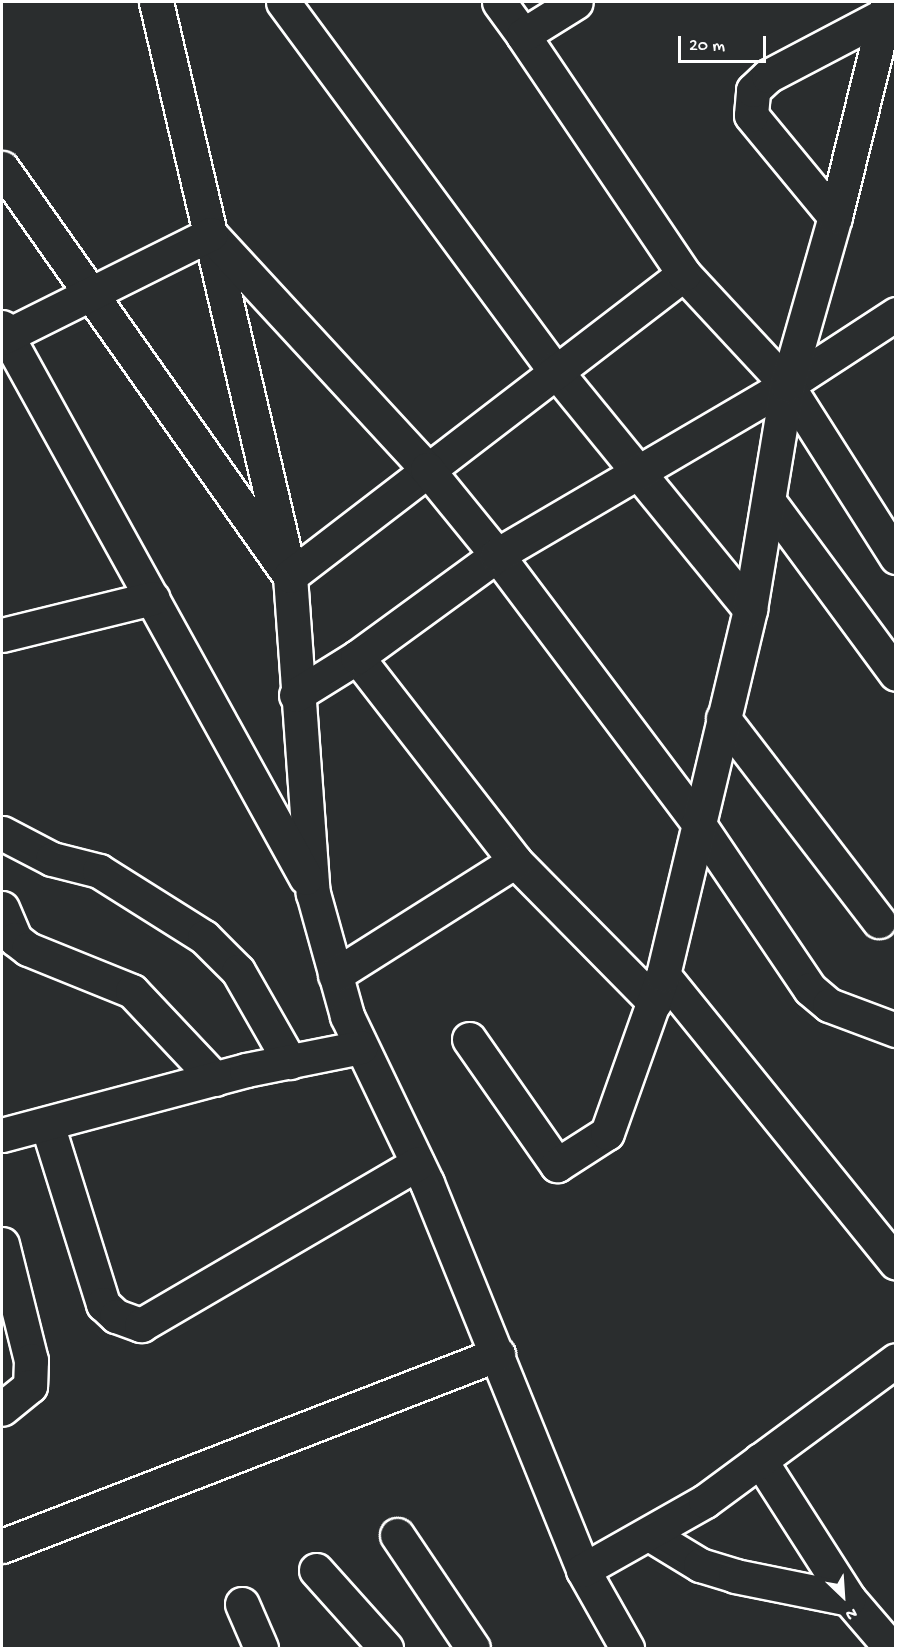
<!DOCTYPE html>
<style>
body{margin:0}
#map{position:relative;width:897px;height:1650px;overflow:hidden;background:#2a2d2e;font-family:"Gochi Hand",sans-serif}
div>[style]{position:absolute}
.roads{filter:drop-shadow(2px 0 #fff) drop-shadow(-2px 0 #fff) drop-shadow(0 2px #fff) drop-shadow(0 -2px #fff)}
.minor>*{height:33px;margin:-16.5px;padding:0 16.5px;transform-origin:16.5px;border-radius:16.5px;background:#2a2d2e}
span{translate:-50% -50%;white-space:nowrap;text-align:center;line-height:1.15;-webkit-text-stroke:4.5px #2a2d2e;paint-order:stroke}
.frame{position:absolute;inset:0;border:3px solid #fff;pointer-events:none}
.north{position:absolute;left:813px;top:1566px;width:60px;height:60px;-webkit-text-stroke:4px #2a2d2e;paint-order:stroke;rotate:155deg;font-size:16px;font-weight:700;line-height:24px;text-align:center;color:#fff}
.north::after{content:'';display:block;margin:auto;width:21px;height:27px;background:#fff;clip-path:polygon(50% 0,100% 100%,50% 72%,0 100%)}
.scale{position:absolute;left:678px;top:36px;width:88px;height:27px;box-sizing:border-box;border:3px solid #fff;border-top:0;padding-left:8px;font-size:18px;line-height:21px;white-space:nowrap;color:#fff;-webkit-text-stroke:4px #2a2d2e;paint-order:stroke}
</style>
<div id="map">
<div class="roads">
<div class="minor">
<i style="left:156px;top:2px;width:589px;rotate:76.86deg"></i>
<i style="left:290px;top:576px;width:318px;rotate:85.9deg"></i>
<i style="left:313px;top:893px;width:128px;rotate:74.5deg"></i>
<i style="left:347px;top:1016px;width:185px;rotate:64.4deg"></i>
<i style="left:427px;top:1183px;width:417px;rotate:68deg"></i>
<i style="left:583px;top:1570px;width:90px;rotate:60.6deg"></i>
<i style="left:283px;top:2px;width:456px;rotate:53.6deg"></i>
<i style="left:554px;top:369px;width:310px;rotate:50.8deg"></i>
<i style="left:499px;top:2px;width:41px;rotate:54deg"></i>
<i style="left:2px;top:168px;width:499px;rotate:54.8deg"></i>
<i style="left:290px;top:576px;width:496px;rotate:-37.5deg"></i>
<i style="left:835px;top:217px;width:132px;rotate:-129.5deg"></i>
<i style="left:751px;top:115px;width:25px;rotate:-85deg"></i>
<i style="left:753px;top:90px;width:21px;rotate:-43deg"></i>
<i style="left:768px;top:76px;width:133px;rotate:-27.7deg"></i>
<i style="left:212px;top:236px;width:317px;rotate:47.3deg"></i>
<i style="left:427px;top:469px;width:111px;rotate:50.9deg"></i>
<i style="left:497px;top:555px;width:335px;rotate:53.1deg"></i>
<i style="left:698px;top:823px;width:200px;rotate:56deg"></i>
<i style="left:810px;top:989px;width:25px;rotate:40deg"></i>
<i style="left:829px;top:1005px;width:72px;rotate:20.5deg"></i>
<i style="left:896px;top:314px;width:130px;rotate:146.9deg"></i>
<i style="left:787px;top:385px;width:204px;rotate:57.6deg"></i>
<i style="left:2px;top:327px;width:629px;rotate:61.11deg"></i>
<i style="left:2px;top:338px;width:233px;rotate:-26.5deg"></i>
<i style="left:770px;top:503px;width:212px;rotate:53.6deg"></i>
<i style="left:2px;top:635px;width:155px;rotate:-13.8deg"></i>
<i style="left:357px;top:657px;width:258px;rotate:52.2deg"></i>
<i style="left:515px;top:861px;width:199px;rotate:45.4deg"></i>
<i style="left:296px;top:695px;width:72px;rotate:-31.9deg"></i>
<i style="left:357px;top:657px;width:173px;rotate:-36.1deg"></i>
<i style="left:497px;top:555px;width:336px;rotate:-30.4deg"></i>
<i style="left:787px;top:385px;width:151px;rotate:-132.9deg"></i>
<i style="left:684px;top:274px;width:288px;rotate:-124deg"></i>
<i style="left:523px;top:35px;width:62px;rotate:-31.9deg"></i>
<i style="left:723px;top:718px;width:256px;rotate:52.5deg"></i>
<i style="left:2px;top:833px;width:56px;rotate:27.5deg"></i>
<i style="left:52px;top:859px;width:49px;rotate:14.3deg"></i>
<i style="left:99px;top:871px;width:124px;rotate:32.2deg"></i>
<i style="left:204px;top:937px;width:48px;rotate:45deg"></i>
<i style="left:238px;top:971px;width:105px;rotate:60.3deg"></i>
<i style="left:2px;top:908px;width:34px;rotate:67deg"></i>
<i style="left:15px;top:939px;width:16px;rotate:38deg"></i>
<i style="left:28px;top:949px;width:112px;rotate:22deg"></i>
<i style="left:132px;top:991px;width:121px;rotate:46.7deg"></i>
<i style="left:335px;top:975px;width:213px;rotate:-32.3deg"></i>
<i style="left:663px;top:975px;width:370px;rotate:51deg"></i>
<i style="left:469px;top:1039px;width:154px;rotate:55.1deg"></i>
<i style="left:557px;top:1165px;width:59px;rotate:-32.6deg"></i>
<i style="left:607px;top:1133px;width:168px;rotate:-70.5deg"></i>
<i style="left:663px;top:975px;width:376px;rotate:-76.6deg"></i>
<i style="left:750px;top:609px;width:227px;rotate:-80.6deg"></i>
<i style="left:787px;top:385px;width:175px;rotate:-74.1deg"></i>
<i style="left:835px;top:217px;width:221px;rotate:-76.2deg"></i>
<i style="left:47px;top:1124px;width:189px;rotate:72.7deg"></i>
<i style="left:103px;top:1304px;width:18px;rotate:43deg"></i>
<i style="left:116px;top:1316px;width:27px;rotate:20deg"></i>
<i style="left:141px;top:1325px;width:320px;rotate:-30.3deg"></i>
<i style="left:2px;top:1135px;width:253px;rotate:-14.9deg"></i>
<i style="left:246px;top:1070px;width:117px;rotate:-11.3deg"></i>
<i style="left:2px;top:1244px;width:120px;rotate:76deg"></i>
<i style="left:31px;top:1360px;width:26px;rotate:92deg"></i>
<i style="left:30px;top:1386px;width:36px;rotate:141deg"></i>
<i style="left:760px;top:1460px;width:165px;rotate:57.4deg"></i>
<i style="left:849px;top:1599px;width:65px;rotate:49.4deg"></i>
<i style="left:649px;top:1534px;width:60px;rotate:31.3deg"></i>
<i style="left:700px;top:1565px;width:37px;rotate:17deg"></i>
<i style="left:735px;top:1576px;width:116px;rotate:11.4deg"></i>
<i style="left:397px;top:1535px;width:136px;rotate:56.1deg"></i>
<i style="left:2px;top:1546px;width:532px;rotate:-21.16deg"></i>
<i style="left:316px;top:1570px;width:105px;rotate:48.1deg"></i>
<i style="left:583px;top:1570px;width:140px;rotate:-29.5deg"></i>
<i style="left:705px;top:1501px;width:237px;rotate:-36.4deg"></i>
<i style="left:242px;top:1604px;width:48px;rotate:66.6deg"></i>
</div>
</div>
<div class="frame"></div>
<div class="north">N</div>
<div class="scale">20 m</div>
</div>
